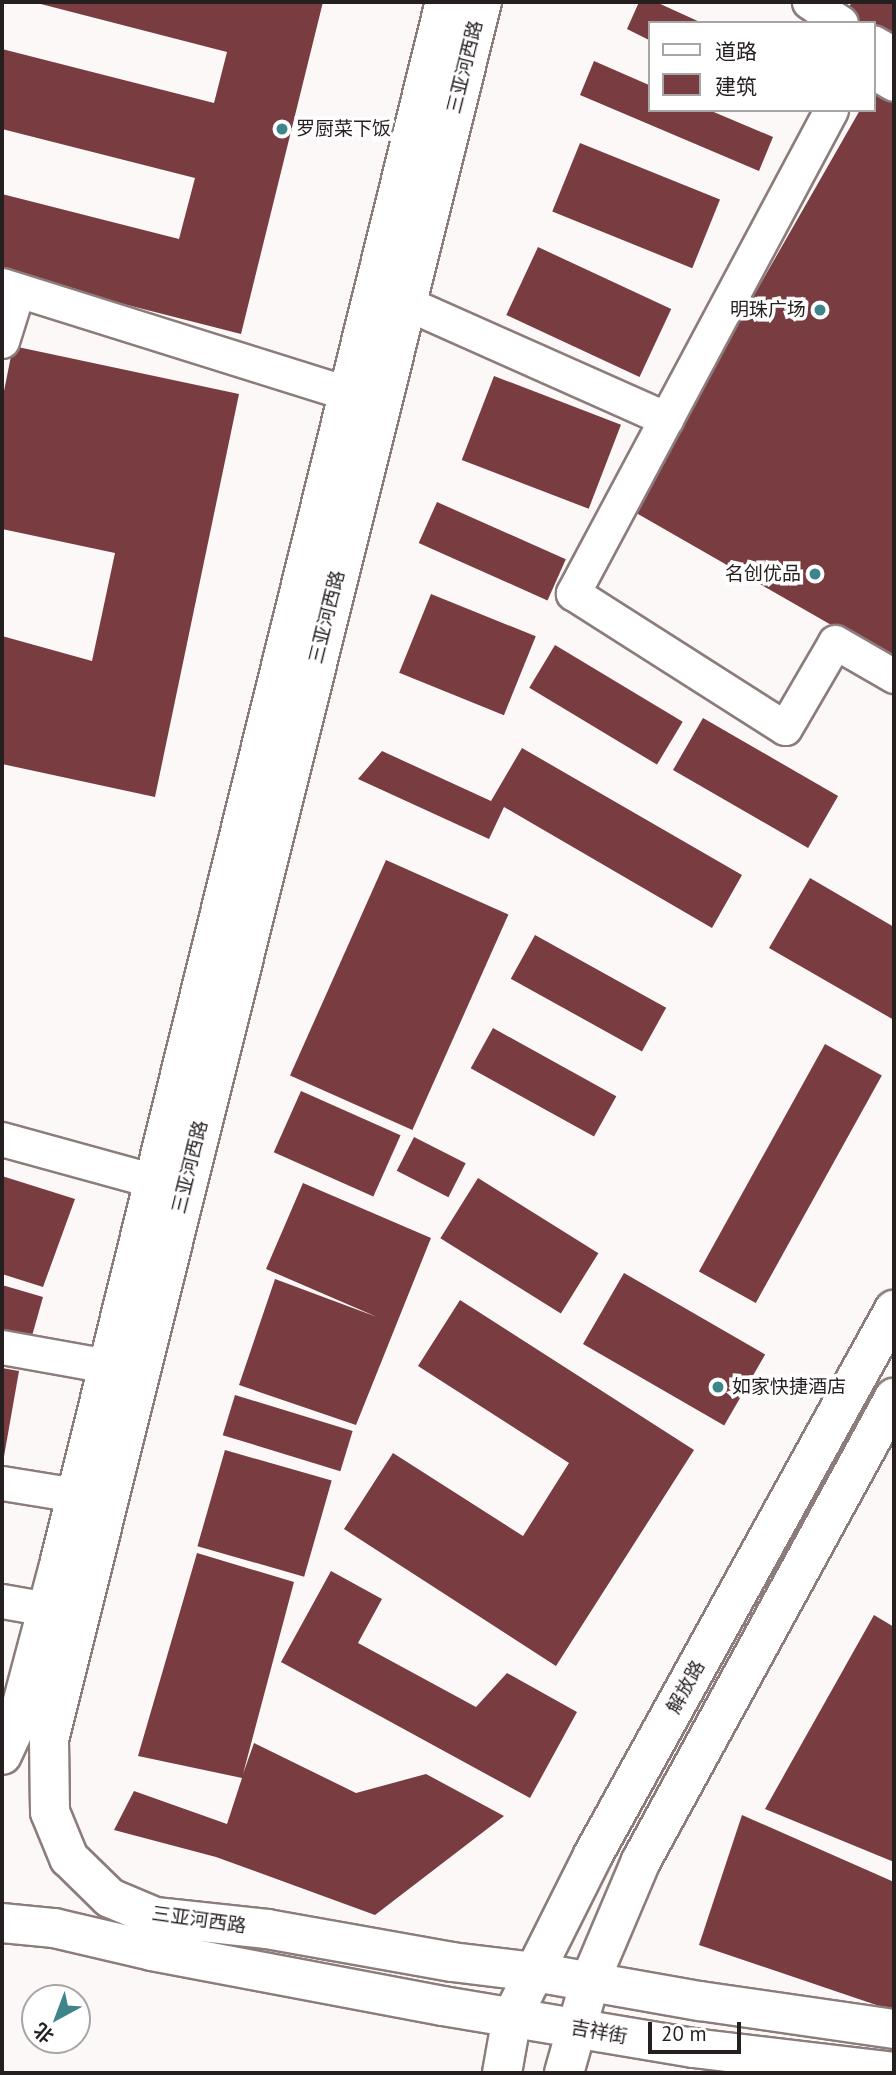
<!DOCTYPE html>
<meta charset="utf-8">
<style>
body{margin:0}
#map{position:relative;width:896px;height:2075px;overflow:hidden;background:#fcf8f8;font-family:"PT Sans","Noto Sans SC",sans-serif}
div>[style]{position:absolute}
.building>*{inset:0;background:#793c41;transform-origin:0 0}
.roads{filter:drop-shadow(2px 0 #8d7c7c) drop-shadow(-2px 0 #8d7c7c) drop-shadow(0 2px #8d7c7c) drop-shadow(0 -2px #8d7c7c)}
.minor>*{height:33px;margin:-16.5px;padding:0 16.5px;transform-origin:16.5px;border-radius:16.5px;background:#fff}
.tertiary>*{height:38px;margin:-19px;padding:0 19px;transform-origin:19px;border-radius:19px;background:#fff}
.secondary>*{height:38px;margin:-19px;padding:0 19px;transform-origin:19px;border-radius:19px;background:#fff}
.primary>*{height:38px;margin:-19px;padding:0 19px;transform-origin:19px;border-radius:19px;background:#fff}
.dots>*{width:19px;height:19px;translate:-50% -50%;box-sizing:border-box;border:4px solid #fff;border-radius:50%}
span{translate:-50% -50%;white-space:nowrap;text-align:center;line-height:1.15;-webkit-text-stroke:7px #fff;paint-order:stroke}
.street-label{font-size:19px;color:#261f1f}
.poi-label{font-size:19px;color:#261f1f}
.left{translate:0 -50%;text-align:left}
.right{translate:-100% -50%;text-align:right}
.frame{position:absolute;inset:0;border:4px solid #261f1f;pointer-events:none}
.legend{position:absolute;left:648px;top:21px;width:228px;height:91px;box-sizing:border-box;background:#fff;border:2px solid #a8a5a5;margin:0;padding:9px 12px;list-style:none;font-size:21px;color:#261f1f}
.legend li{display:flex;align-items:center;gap:14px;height:35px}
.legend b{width:35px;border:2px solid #a8a5a5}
.north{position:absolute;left:21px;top:1984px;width:70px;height:70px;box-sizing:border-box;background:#fff;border:2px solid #a8a5a5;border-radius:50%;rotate:221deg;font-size:19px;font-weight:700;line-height:28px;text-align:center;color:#261f1f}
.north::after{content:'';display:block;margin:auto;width:24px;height:32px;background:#3d858b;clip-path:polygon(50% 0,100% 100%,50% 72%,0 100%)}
.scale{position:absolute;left:648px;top:2022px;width:93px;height:32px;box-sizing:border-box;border:4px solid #261f1f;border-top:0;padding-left:9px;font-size:21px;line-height:24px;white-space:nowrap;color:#261f1f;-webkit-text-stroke:5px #fff;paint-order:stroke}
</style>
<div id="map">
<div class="building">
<i style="clip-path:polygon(33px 2px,323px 2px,241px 334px,2px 273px,2px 194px,179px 239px,195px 178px,2px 129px,2px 49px,214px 103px,227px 52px)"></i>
<i style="clip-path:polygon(639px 2px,656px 2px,702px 23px,649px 23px,649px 40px,627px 29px)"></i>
<i style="clip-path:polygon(852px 2px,894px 2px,894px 46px,873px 34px,873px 23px,853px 23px,843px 17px)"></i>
<i style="clip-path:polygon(594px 61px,649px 85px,649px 110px,709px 110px,773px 137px,759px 171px,580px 95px)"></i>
<i style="clip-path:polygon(873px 87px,894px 99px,894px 661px,631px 510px,860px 110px,873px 110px)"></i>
<i style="left:580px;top:143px;width:151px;height:74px;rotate:22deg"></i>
<i style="left:538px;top:247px;width:147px;height:75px;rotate:25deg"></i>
<i style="clip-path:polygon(13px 346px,239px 394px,155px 797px,2px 764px,2px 636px,92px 661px,115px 553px,2px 529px,2px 401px)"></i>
<i style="left:494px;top:376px;width:136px;height:90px;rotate:21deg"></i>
<i style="left:437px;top:502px;width:141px;height:45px;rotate:24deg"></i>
<i style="left:431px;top:594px;width:113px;height:85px;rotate:22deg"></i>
<i style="left:555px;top:645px;width:149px;height:50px;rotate:31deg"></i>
<i style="left:703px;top:718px;width:156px;height:60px;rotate:30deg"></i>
<i style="clip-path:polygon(522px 748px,742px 875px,712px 928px,504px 807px,489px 839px,358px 779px,382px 751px,491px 801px)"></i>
<i style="left:386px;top:860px;width:134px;height:236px;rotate:24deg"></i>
<i style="clip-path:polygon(810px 878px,894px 927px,894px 1020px,769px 948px)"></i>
<i style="left:535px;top:935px;width:150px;height:50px;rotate:29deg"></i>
<i style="left:493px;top:1028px;width:141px;height:46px;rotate:29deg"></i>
<i style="left:825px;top:1044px;width:65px;height:260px;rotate:29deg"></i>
<i style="left:301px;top:1091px;width:109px;height:67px;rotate:24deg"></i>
<i style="left:414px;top:1137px;width:58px;height:38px;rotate:27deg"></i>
<i style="clip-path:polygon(2px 1176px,75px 1199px,43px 1287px,2px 1274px)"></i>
<i style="left:478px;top:1178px;width:142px;height:71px;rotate:32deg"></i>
<i style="clip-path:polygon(303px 1183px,431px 1238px,356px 1425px,239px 1385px,275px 1279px,377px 1317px,266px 1269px)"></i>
<i style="left:624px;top:1273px;width:163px;height:82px;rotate:30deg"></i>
<i style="clip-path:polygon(2px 1285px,43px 1297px,30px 1343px,2px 1335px)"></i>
<i style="clip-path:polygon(460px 1300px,694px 1450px,556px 1666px,344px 1529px,393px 1453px,523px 1536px,569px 1463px,418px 1366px)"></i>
<i style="clip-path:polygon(2px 1368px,19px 1371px,3px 1462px,2px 1462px)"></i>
<i style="left:235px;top:1395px;width:123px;height:42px;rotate:17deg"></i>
<i style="left:225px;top:1450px;width:111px;height:100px;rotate:16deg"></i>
<i style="clip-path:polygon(197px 1553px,294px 1582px,243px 1774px,254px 1743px,356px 1793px,426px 1774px,504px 1816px,375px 1915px,216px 1857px,114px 1830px,134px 1791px,227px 1824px,242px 1778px,138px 1756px)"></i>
<i style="clip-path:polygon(331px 1571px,382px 1599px,358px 1643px,476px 1707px,507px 1673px,577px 1712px,530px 1798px,281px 1662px)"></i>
<i style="clip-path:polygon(874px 1615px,894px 1627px,894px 1862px,765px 1809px)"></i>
<i style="clip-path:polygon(742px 1815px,894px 1882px,894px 2011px,699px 1945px)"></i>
</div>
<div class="roads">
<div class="minor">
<i style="left:809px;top:2px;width:38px;rotate:33deg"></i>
<i style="left:873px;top:42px;width:24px;rotate:30deg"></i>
<i style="left:873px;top:72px;width:24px;rotate:30deg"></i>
<i style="left:831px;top:110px;width:548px;rotate:118.11deg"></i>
<i style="left:573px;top:593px;width:251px;rotate:32.5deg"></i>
<i style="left:785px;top:728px;width:99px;rotate:-59.8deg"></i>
<i style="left:835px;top:642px;width:68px;rotate:30deg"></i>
<i style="left:2px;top:285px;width:362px;rotate:17.4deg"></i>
<i style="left:406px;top:303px;width:285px;rotate:24deg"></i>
<i style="left:2px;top:341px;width:53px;rotate:-72.6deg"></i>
<i style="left:2px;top:1139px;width:158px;rotate:15.4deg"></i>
<i style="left:2px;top:1347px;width:108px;rotate:10.2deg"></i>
<i style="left:2px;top:1483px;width:75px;rotate:9.2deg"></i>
<i style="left:2px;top:1601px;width:46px;rotate:10.1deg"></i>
</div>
<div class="tertiary">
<i style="left:2px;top:1923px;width:52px;rotate:5.5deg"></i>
</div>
<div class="secondary">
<i style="left:482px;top:2px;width:1791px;rotate:103.99deg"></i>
<i style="left:49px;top:1740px;width:72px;rotate:89.2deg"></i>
<i style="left:50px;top:1812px;width:50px;rotate:67.6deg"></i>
<i style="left:69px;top:1858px;width:57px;rotate:44.3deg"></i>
<i style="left:110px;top:1898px;width:49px;rotate:22.9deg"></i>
<i style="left:155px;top:1917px;width:113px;rotate:6.1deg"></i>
<i style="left:267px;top:1929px;width:188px;rotate:10.1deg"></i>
<i style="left:452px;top:1962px;width:84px;rotate:6.9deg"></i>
<i style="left:535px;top:1972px;width:168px;rotate:10deg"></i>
<i style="left:700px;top:2001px;width:196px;rotate:8.2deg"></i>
<i style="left:2px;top:1755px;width:35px;rotate:-65deg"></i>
<i style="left:17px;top:1723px;width:159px;rotate:-75.1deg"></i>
<i style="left:58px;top:1569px;width:1614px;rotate:-76.13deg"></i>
<i style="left:54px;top:1928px;width:101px;rotate:13.2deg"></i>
<i style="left:152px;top:1951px;width:296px;rotate:10.7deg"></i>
<i style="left:443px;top:2006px;width:254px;rotate:9.5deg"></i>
<i style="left:693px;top:2048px;width:202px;rotate:6.8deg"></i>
</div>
<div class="primary">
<i style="left:502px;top:2073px;width:57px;rotate:-79.9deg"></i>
<i style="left:512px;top:2017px;width:181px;rotate:-63.4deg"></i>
<i style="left:593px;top:1855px;width:623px;rotate:-61.09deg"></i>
<i style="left:564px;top:2073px;width:96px;rotate:-74.2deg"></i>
<i style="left:590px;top:1981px;width:130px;rotate:-67deg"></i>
<i style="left:641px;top:1861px;width:528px;rotate:-61.35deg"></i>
</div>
</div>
<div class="dots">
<i style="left:282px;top:129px;background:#3d858b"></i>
<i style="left:820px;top:310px;background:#3d858b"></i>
<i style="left:815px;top:574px;background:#3d858b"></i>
<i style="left:718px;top:1387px;background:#3d858b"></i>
</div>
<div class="street-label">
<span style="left:465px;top:67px;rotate:-76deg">三亚河西路</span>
<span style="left:327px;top:617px;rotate:-76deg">三亚河西路</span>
<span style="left:190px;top:1167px;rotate:-76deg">三亚河西路</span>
<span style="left:686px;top:1687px;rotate:-61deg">解放路</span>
<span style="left:199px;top:1920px;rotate:8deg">三亚河西路</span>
<span style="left:599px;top:2032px;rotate:10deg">吉祥街</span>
</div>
<div class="poi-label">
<span class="left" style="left:296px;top:129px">罗厨菜下饭</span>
<span class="right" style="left:806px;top:310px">明珠广场</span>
<span class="right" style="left:801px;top:574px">名创优品</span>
<span class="left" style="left:732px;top:1387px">如家快捷酒店</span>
</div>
<div class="frame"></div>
<ul class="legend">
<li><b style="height:9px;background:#fff"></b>道路</li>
<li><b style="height:19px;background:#793c41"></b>建筑</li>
</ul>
<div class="north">北</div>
<div class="scale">20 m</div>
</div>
